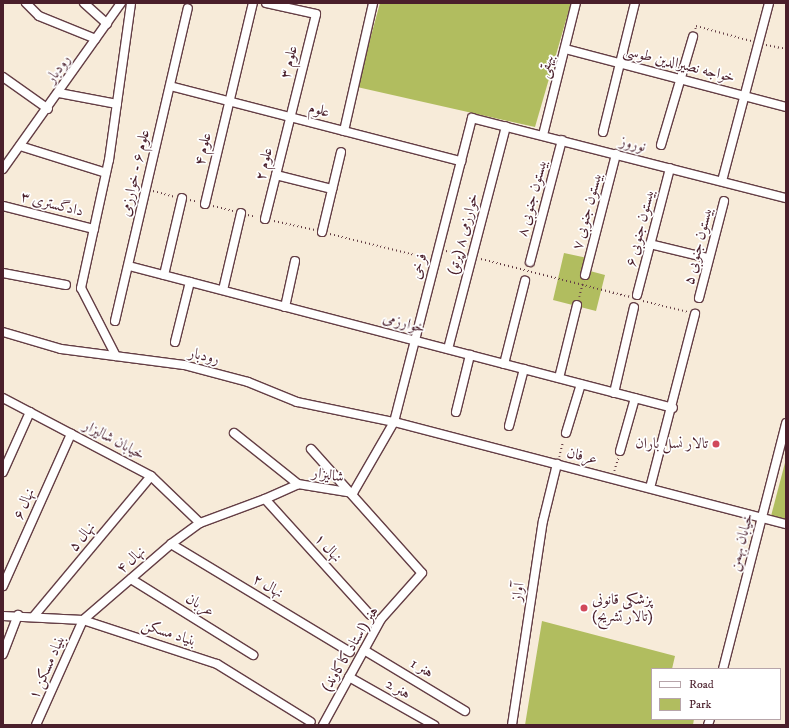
<!DOCTYPE html>
<meta charset="utf-8">
<style>
body{margin:0}
#map{position:relative;width:789px;height:728px;overflow:hidden;background:#f7ebd9;font-family:"IM FELL DW Pica",Amiri,serif}
div>[style]{position:absolute}
.green>*{inset:0;background:#b1bd5f}
.path>*{height:1.5px;margin-top:-0.75px;transform-origin:0;background:repeating-linear-gradient(90deg,#643e45 0 1px,transparent 0 4px)}
.roads{filter:drop-shadow(1px 0 #643e45) drop-shadow(-1px 0 #643e45) drop-shadow(0 1px #643e45) drop-shadow(0 -1px #643e45)}
.minor>*{height:8px;margin:-4px;padding:0 4px;transform-origin:4px;border-radius:4px;background:#fff}
.dots>*{width:11px;height:11px;translate:-50% -50%;box-sizing:border-box;border:2px solid #fff;border-radius:50%}
span{translate:-50% -50%;white-space:nowrap;text-align:center;line-height:1.15;-webkit-text-stroke:3.5px #fff;paint-order:stroke}
.street-label{font-size:15px;color:#4a1f2b}
.poi-label{font-size:15px;color:#4a1f2b}
.right{translate:-100% -50%;text-align:right}
.left{translate:0 -50%;text-align:left}
.frame{position:absolute;inset:0;border:4px solid #4a1f2b;pointer-events:none}
.legend{position:absolute;left:651px;top:668px;width:130px;height:52px;box-sizing:border-box;background:#fff;border:1px solid #b7a5aa;margin:0;padding:5px 7px;list-style:none;font-size:12px;color:#4a1f2b}
.legend li{display:flex;align-items:center;gap:8px;height:20px}
.legend b{width:20px;border:1px solid #b7a5aa}
</style>
<div id="map">
<div class="green">
<i style="clip-path:polygon(380px 3px,571px 3px,535px 127px,357px 87px)"></i>
<i style="clip-path:polygon(564px 253px,592px 259px,590px 271px,605px 275px,596px 311px,553px 300px)"></i>
<i style="clip-path:polygon(786px 459px,786px 520px,771px 516px)"></i>
<i style="clip-path:polygon(542px 621px,675px 656px,672px 669px,652px 669px,652px 719px,694px 719px,693px 725px,525px 725px)"></i>
</div>
<div class="path">
<i style="left:695px;top:29px;width:3px;rotate:-72deg"></i>
<i style="left:696px;top:26px;width:57px;rotate:15.3deg"></i>
<i style="left:766px;top:45px;width:20px;rotate:11deg"></i>
<i style="left:153px;top:191px;width:23px;rotate:15deg"></i>
<i style="left:190px;top:200px;width:8px;rotate:14deg"></i>
<i style="left:213px;top:206px;width:21px;rotate:14deg"></i>
<i style="left:248px;top:215px;width:8px;rotate:14deg"></i>
<i style="left:274px;top:221px;width:42px;rotate:12.4deg"></i>
<i style="left:330px;top:234px;width:100px;rotate:13.9deg"></i>
<i style="left:446px;top:251px;width:17px;rotate:13deg"></i>
<i style="left:481px;top:259px;width:154px;rotate:14.3deg"></i>
<i style="left:579px;top:297px;width:16px;rotate:-75deg"></i>
<i style="left:643px;top:301px;width:46px;rotate:13.7deg"></i>
<i style="left:559px;top:457px;width:16px;rotate:-76deg"></i>
<i style="left:614px;top:471px;width:13px;rotate:-72deg"></i>
</div>
<div class="roads">
<div class="minor">
<i style="left:26px;top:3px;width:18px;rotate:45deg"></i>
<i style="left:39px;top:16px;width:61px;rotate:22deg"></i>
<i style="left:84px;top:3px;width:31px;rotate:42deg"></i>
<i style="left:565px;top:49px;width:228px;rotate:14.7deg"></i>
<i style="left:3px;top:77px;width:55px;rotate:35.4deg"></i>
<i style="left:170px;top:86px;width:301px;rotate:14.5deg"></i>
<i style="left:59px;top:93px;width:59px;rotate:10.7deg"></i>
<i style="left:344px;top:131px;width:131px;rotate:-77.2deg"></i>
<i style="left:603px;top:132px;width:133px;rotate:-76.1deg"></i>
<i style="left:543px;top:135px;width:136px;rotate:-76deg"></i>
<i style="left:661px;top:145px;width:113px;rotate:-73.5deg"></i>
<i style="left:20px;top:146px;width:90px;rotate:17.4deg"></i>
<i style="left:3px;top:169px;width:204px;rotate:-54.6deg"></i>
<i style="left:276px;top:175px;width:58px;rotate:14deg"></i>
<i style="left:722px;top:181px;width:184px;rotate:-75.2deg"></i>
<i style="left:205px;top:204px;width:207px;rotate:-76.6deg"></i>
<i style="left:3px;top:206px;width:94px;rotate:14.2deg"></i>
<i style="left:265px;top:219px;width:211px;rotate:-76deg"></i>
<i style="left:316px;top:14px;width:51px;rotate:-167.6deg"></i>
<i style="left:322px;top:232px;width:82px;rotate:-76.6deg"></i>
<i style="left:650px;top:244px;width:60px;rotate:13.6deg"></i>
<i style="left:530px;top:262px;width:126px;rotate:-75.3deg"></i>
<i style="left:129px;top:266px;width:562px;rotate:14.63deg"></i>
<i style="left:3px;top:273px;width:64px;rotate:10.8deg"></i>
<i style="left:164px;top:275px;width:79px;rotate:-76.8deg"></i>
<i style="left:585px;top:275px;width:125px;rotate:-75.6deg"></i>
<i style="left:223px;top:290px;width:79px;rotate:-76.8deg"></i>
<i style="left:637px;top:295px;width:131px;rotate:-75.4deg"></i>
<i style="left:699px;top:298px;width:100px;rotate:-75.5deg"></i>
<i style="left:285px;top:307px;width:47px;rotate:-77.7deg"></i>
<i style="left:115px;top:321px;width:321px;rotate:-76.9deg"></i>
<i style="left:3px;top:332px;width:60px;rotate:16.3deg"></i>
<i style="left:61px;top:349px;width:124px;rotate:7.4deg"></i>
<i style="left:184px;top:365px;width:66px;rotate:14.9deg"></i>
<i style="left:248px;top:382px;width:53px;rotate:22.2deg"></i>
<i style="left:297px;top:402px;width:99px;rotate:11.7deg"></i>
<i style="left:394px;top:422px;width:405px;rotate:14.6deg"></i>
<i style="left:175px;top:342px;width:62px;rotate:-76deg"></i>
<i style="left:448px;top:349px;width:230px;rotate:-75.4deg"></i>
<i style="left:116px;top:356px;width:76px;rotate:-117.2deg"></i>
<i style="left:81px;top:288px;width:131px;rotate:-77.7deg"></i>
<i style="left:109px;top:160px;width:159px;rotate:-82deg"></i>
<i style="left:504px;top:364px;width:86px;rotate:-75.8deg"></i>
<i style="left:559px;top:378px;width:75px;rotate:-76.1deg"></i>
<i style="left:614px;top:393px;width:88px;rotate:-76.9deg"></i>
<i style="left:3px;top:398px;width:167px;rotate:27.8deg"></i>
<i style="left:151px;top:476px;width:68px;rotate:43.8deg"></i>
<i style="left:456px;top:412px;width:59px;rotate:-76.2deg"></i>
<i style="left:509px;top:426px;width:59px;rotate:-75.3deg"></i>
<i style="left:234px;top:433px;width:82px;rotate:38.6deg"></i>
<i style="left:566px;top:433px;width:51px;rotate:-73deg"></i>
<i style="left:311px;top:449px;width:166px;rotate:48.2deg"></i>
<i style="left:422px;top:573px;width:62px;rotate:131.7deg"></i>
<i style="left:381px;top:619px;width:121px;rotate:118.7deg"></i>
<i style="left:620px;top:451px;width:55px;rotate:-74.2deg"></i>
<i style="left:3px;top:472px;width:66px;rotate:-65.8deg"></i>
<i style="left:650px;top:488px;width:180px;rotate:-75.5deg"></i>
<i style="left:265px;top:499px;width:156px;rotate:47.8deg"></i>
<i style="left:171px;top:544px;width:209px;rotate:31.1deg"></i>
<i style="left:131px;top:579px;width:144px;rotate:31.9deg"></i>
<i style="left:3px;top:586px;width:167px;rotate:-65.9deg"></i>
<i style="left:3px;top:616px;width:80px;rotate:2.9deg"></i>
<i style="left:83px;top:620px;width:141px;rotate:18.2deg"></i>
<i style="left:217px;top:664px;width:110px;rotate:31.7deg"></i>
<i style="left:34px;top:616px;width:182px;rotate:-50.1deg"></i>
<i style="left:364px;top:650px;width:118px;rotate:31.1deg"></i>
<i style="left:3px;top:654px;width:42px;rotate:-69deg"></i>
<i style="left:723px;top:669px;width:254px;rotate:-75.6deg"></i>
<i style="left:349px;top:677px;width:98px;rotate:29.5deg"></i>
<i style="left:36px;top:725px;width:115px;rotate:-65.9deg"></i>
<i style="left:83px;top:620px;width:116px;rotate:-40.8deg"></i>
<i style="left:171px;top:544px;width:36px;rotate:-36deg"></i>
<i style="left:200px;top:523px;width:69px;rotate:-20.3deg"></i>
<i style="left:265px;top:499px;width:36px;rotate:-24deg"></i>
<i style="left:298px;top:484px;width:56px;rotate:9.3deg"></i>
<i style="left:353px;top:493px;width:82px;rotate:-60deg"></i>
<i style="left:394px;top:422px;width:314px;rotate:-75.6deg"></i>
<i style="left:472px;top:118px;width:324px;rotate:14.3deg"></i>
<i style="left:512px;top:725px;width:206px;rotate:-81.4deg"></i>
<i style="left:543px;top:521px;width:59px;rotate:-76.2deg"></i>
<i style="left:708px;top:725px;width:6px;rotate:-72deg"></i>
</div>
</div>
<div class="dots">
<i style="left:716px;top:444px;background:#d1495b"></i>
<i style="left:584px;top:608px;background:#d1495b"></i>
</div>
<div class="street-label">
<span style="left:289px;top:62px;rotate:-76deg">علوم ۳</span>
<span style="left:679px;top:64px;rotate:14deg">خواجه نصیرالدین طوسی</span>
<span style="left:546px;top:66px;rotate:-75deg">بیهقی</span>
<span style="left:58px;top:69px;rotate:-55deg">رودبار</span>
<span style="left:319px;top:110px;rotate:14deg">علوم</span>
<span style="left:633px;top:144px;rotate:14deg">نوروز</span>
<span style="left:203px;top:149px;rotate:-77deg">علوم ۴</span>
<span style="left:264px;top:164px;rotate:-76deg">علوم ۲</span>
<span style="left:135px;top:173px;rotate:-77deg">علوم ۶ - خوارزمی</span>
<span style="left:532px;top:198px;rotate:-75deg">بیستون جنوبی ۸</span>
<span style="left:52px;top:204px;rotate:14deg">دادگستری ۳</span>
<span style="left:587px;top:211px;rotate:-75deg">بیستون جنوبی ۷</span>
<span style="left:640px;top:228px;rotate:-76deg">بیستون جنوبی ۶</span>
<span style="left:463px;top:234px;rotate:-75deg">خوارزمی ۸ (پرتو)</span>
<span style="left:698px;top:246px;rotate:-76deg">بیستون جنوبی ۵</span>
<span style="left:419px;top:266px;rotate:-75deg">فرخی</span>
<span style="left:404px;top:323px;rotate:15deg">خوارزمی</span>
<span style="left:204px;top:356px;rotate:13deg">رودبار</span>
<span style="left:114px;top:440px;rotate:28deg">خیابان شالیزار</span>
<span style="left:582px;top:456px;rotate:14deg">عرفان</span>
<span style="left:328px;top:475px;rotate:9deg">شالیزار</span>
<span style="left:24px;top:504px;rotate:-66deg">نهال ۶</span>
<span style="left:82px;top:537px;rotate:-50deg">نهال ۵</span>
<span style="left:741px;top:542px;rotate:-75deg">خیابان بهمن</span>
<span style="left:328px;top:548px;rotate:48deg">نهال ۱</span>
<span style="left:131px;top:560px;rotate:-42deg">نهال ۴</span>
<span style="left:268px;top:586px;rotate:31deg">نهال ۲</span>
<span style="left:518px;top:592px;rotate:-81deg">آواز</span>
<span style="left:200px;top:605px;rotate:32deg">عربان</span>
<span style="left:169px;top:633px;rotate:18deg">بنیاد مسکن</span>
<span style="left:350px;top:649px;rotate:-59deg">هنر (استاد کاکاوند)</span>
<span style="left:47px;top:667px;rotate:-66deg">بنیاد مسکن ۱</span>
<span style="left:422px;top:668px;rotate:31deg">هنر 1</span>
<span style="left:398px;top:689px;rotate:29deg">هنر 2</span>
</div>
<div class="poi-label">
<span class="right" style="left:708px;top:444px">تالار نسل باران</span>
<span class="left" style="left:592px;top:608px">پزشکی قانونی<br>(تالار تشریح)</span>
</div>
<div class="frame"></div>
<ul class="legend">
<li><b style="height:5px;background:#fff"></b>Road</li>
<li><b style="height:11px;background:#b1bd5f"></b>Park</li>
</ul>
</div>
